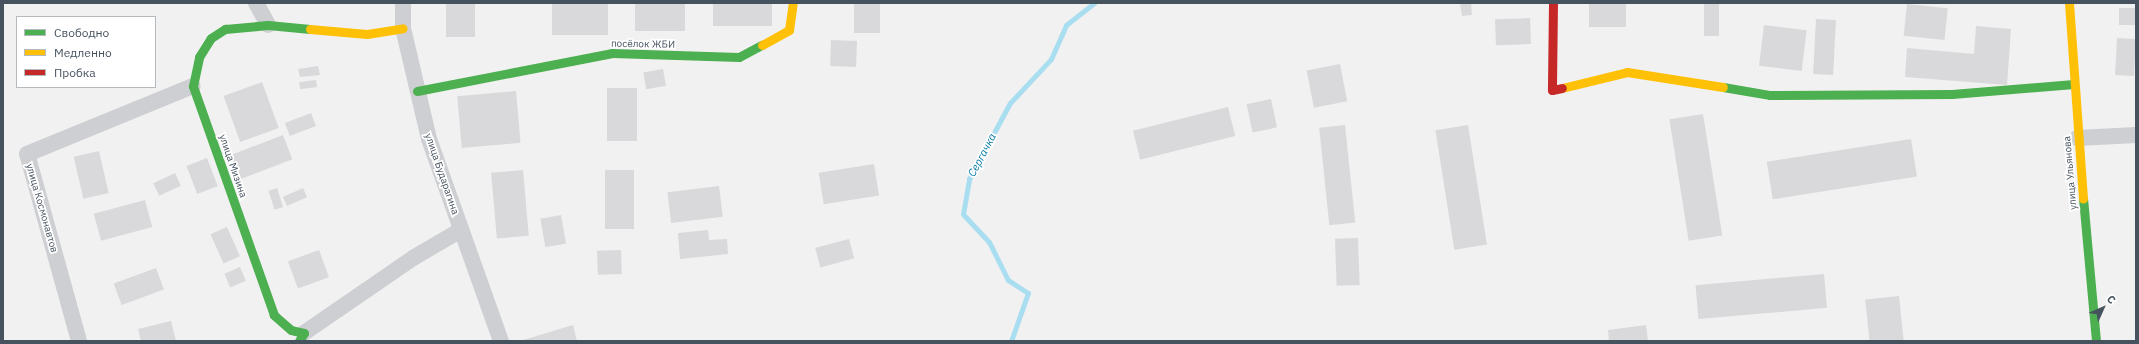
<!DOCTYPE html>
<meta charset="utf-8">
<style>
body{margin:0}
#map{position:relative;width:2139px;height:344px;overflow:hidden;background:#f2f1f1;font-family:"IBM Plex Sans",sans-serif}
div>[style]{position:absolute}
.stream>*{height:5px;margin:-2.5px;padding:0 2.5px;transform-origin:2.5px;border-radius:2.5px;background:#a8def0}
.building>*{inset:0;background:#d9d9db;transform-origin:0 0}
.street>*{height:16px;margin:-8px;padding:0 8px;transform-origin:8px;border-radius:8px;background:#cdcfd2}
.fast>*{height:9px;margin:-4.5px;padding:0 4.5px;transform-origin:4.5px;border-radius:4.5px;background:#4caf50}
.slow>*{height:9px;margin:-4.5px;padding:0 4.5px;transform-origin:4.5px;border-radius:4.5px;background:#ffc107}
.jam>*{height:9px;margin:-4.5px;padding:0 4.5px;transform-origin:4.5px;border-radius:4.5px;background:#c62828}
span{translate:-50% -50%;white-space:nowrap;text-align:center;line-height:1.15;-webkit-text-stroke:3.5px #fff;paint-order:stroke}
.street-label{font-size:10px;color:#47525f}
.water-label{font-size:11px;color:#077ba3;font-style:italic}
.frame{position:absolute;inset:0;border:4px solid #47525f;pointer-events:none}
.legend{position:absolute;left:16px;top:16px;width:140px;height:72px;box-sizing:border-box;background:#fff;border:1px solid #b5babf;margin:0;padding:5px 7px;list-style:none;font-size:12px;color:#47525f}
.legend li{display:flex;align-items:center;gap:8px;height:20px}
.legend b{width:20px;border:1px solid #b5babf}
.north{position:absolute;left:2083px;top:288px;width:40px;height:40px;-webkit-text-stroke:3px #fff;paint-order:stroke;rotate:45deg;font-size:11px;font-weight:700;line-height:16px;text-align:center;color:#47525f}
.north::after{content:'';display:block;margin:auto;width:14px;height:18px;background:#47525f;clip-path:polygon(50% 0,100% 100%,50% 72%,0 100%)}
</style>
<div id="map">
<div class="stream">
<i style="left:1011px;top:341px;width:51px;rotate:-70.5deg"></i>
<i style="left:1028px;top:293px;width:24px;rotate:-147deg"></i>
<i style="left:1008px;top:280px;width:42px;rotate:-116.6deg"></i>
<i style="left:989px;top:242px;width:38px;rotate:-133deg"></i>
<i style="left:963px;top:214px;width:36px;rotate:-80deg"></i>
<i style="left:969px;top:179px;width:86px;rotate:-61.7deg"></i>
<i style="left:1010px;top:103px;width:60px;rotate:-47deg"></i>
<i style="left:1051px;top:59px;width:37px;rotate:-66deg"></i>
<i style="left:1066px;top:25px;width:36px;rotate:-38deg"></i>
</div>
<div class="building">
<i style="left:446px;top:3px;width:29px;height:34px"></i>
<i style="left:552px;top:3px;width:56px;height:32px"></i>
<i style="left:635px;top:3px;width:50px;height:28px"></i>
<i style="left:713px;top:3px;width:59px;height:23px"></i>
<i style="left:854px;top:3px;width:26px;height:30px"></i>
<i style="clip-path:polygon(1460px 3px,1471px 3px,1472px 15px,1462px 16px)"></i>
<i style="left:1589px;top:3px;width:37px;height:24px"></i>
<i style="left:1704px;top:3px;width:15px;height:33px"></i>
<i style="left:1907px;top:4px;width:41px;height:32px;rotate:6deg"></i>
<i style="left:2119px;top:8px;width:17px;height:17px"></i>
<i style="left:1530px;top:18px;width:26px;height:35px;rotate:88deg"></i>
<i style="left:1816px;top:19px;width:20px;height:55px;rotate:3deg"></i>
<i style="left:1764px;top:25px;width:43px;height:41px;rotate:7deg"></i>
<i style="clip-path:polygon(1976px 26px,2011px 29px,2007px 85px,1905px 77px,1907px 48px,1974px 54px)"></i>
<i style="left:2117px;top:38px;width:19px;height:37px;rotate:3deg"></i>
<i style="left:831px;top:40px;width:26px;height:26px;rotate:2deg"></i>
<i style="left:1340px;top:64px;width:38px;height:34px;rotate:79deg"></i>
<i style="clip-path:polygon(318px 66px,320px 75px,300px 77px,298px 69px)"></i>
<i style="left:663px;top:69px;width:17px;height:20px;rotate:80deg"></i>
<i style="left:316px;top:80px;width:7px;height:17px;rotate:82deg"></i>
<i style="left:262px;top:82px;width:49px;height:41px;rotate:70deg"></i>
<i style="left:607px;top:88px;width:30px;height:53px"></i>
<i style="left:516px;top:91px;width:52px;height:59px;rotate:85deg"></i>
<i style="left:1271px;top:99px;width:29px;height:25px;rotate:78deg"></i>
<i style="left:1228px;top:107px;width:30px;height:98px;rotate:76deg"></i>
<i style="left:311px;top:113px;width:14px;height:28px;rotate:69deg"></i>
<i style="left:1703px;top:114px;width:123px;height:34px;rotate:81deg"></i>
<i style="left:1345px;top:125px;width:98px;height:26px;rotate:84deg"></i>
<i style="left:1468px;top:125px;width:121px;height:33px;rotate:81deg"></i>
<i style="left:283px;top:135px;width:26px;height:56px;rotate:69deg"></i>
<i style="left:1911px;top:139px;width:38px;height:146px;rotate:81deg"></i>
<i style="left:99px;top:151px;width:43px;height:26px;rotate:77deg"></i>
<i style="left:207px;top:158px;width:30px;height:22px;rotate:69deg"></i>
<i style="left:874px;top:164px;width:32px;height:56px;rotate:81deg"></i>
<i style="left:523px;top:170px;width:66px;height:32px;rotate:85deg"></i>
<i style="left:605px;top:170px;width:29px;height:59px"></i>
<i style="left:175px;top:173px;width:14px;height:24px;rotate:65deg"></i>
<i style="left:719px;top:186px;width:31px;height:52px;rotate:83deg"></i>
<i style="left:277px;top:188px;width:20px;height:9px;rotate:72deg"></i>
<i style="left:303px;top:188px;width:10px;height:22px;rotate:66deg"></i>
<i style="left:145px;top:200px;width:28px;height:53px;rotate:75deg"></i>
<i style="left:561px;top:215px;width:29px;height:21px;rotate:80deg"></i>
<i style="left:227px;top:227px;width:32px;height:18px;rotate:66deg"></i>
<i style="clip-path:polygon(708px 230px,709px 240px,727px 239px,728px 254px,680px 259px,678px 233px)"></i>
<i style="left:1358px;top:238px;width:47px;height:23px;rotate:88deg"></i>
<i style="left:849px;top:239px;width:20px;height:35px;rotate:75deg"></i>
<i style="left:319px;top:250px;width:29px;height:33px;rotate:70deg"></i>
<i style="left:621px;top:250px;width:24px;height:24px;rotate:88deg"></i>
<i style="left:240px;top:267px;width:15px;height:17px;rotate:67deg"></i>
<i style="left:156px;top:268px;width:23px;height:45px;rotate:70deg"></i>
<i style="left:1824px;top:274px;width:34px;height:129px;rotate:85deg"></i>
<i style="left:1899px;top:296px;width:45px;height:34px;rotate:84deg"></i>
<i style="clip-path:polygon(171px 321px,176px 341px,141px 341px,138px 329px)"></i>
<i style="clip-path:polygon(573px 325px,577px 341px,520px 341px)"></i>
<i style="clip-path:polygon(1646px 325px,1648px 341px,1609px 341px,1608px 330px)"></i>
</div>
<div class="street">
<i style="left:256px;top:3px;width:25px;rotate:61deg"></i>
<i style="left:403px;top:3px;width:25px;rotate:90deg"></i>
<i style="left:403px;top:28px;width:114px;rotate:76.8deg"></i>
<i style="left:429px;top:139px;width:214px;rotate:70.4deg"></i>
<i style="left:2077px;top:138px;width:59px;rotate:-2.9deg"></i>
<i style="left:304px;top:333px;width:132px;rotate:-34.5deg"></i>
<i style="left:413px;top:258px;width:56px;rotate:-30.3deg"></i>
<i style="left:79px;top:341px;width:194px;rotate:-105.5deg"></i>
<i style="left:27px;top:154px;width:179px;rotate:-22.3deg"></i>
</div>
<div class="fast">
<i style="left:1723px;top:87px;width:48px;rotate:9.7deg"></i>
<i style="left:1770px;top:95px;width:182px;rotate:-0.3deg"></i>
<i style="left:1952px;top:94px;width:122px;rotate:-4.7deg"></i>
<i style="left:417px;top:91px;width:199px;rotate:-11deg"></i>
<i style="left:612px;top:53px;width:127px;rotate:1.8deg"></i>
<i style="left:739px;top:57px;width:26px;rotate:-28deg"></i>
<i style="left:2083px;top:198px;width:144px;rotate:84.8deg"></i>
<i style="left:299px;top:341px;width:9px;rotate:-58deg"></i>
<i style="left:304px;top:333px;width:13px;rotate:-167deg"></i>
<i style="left:291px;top:330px;width:23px;rotate:-139deg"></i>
<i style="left:274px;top:315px;width:243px;rotate:-109.5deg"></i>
<i style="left:193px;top:86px;width:30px;rotate:-78deg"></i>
<i style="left:199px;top:57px;width:22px;rotate:-58deg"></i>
<i style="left:211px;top:38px;width:17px;rotate:-33deg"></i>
<i style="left:225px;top:29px;width:43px;rotate:-5.3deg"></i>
<i style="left:268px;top:25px;width:42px;rotate:5.4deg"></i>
</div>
<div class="slow">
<i style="left:2069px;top:3px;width:196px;rotate:85.9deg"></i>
<i style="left:310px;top:29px;width:57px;rotate:5deg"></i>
<i style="left:367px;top:34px;width:36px;rotate:-9deg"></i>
<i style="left:762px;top:45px;width:31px;rotate:-29deg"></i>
<i style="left:789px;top:30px;width:27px;rotate:-82deg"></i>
<i style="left:1562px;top:88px;width:67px;rotate:-13.8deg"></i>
<i style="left:1627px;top:72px;width:97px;rotate:8.9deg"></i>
</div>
<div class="jam">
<i style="left:1553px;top:3px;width:87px;rotate:90.7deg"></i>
<i style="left:1552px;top:90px;width:10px;rotate:-11deg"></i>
</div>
<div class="street-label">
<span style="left:643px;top:44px;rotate:1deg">посёлок ЖБИ</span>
<span style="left:233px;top:166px;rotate:71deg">улица Мизина</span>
<span style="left:2070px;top:173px;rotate:-95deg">улица Ульянова</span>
<span style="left:442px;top:174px;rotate:71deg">улица Бударагина</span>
<span style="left:42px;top:208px;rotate:74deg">улица Космонавтов</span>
</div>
<div class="water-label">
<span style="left:982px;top:155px;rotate:-62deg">Сергачка</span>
</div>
<div class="frame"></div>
<ul class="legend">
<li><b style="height:5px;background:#4caf50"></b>Свободно</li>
<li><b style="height:5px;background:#ffc107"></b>Медленно</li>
<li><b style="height:5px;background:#c62828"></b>Пробка</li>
</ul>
<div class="north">С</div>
</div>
